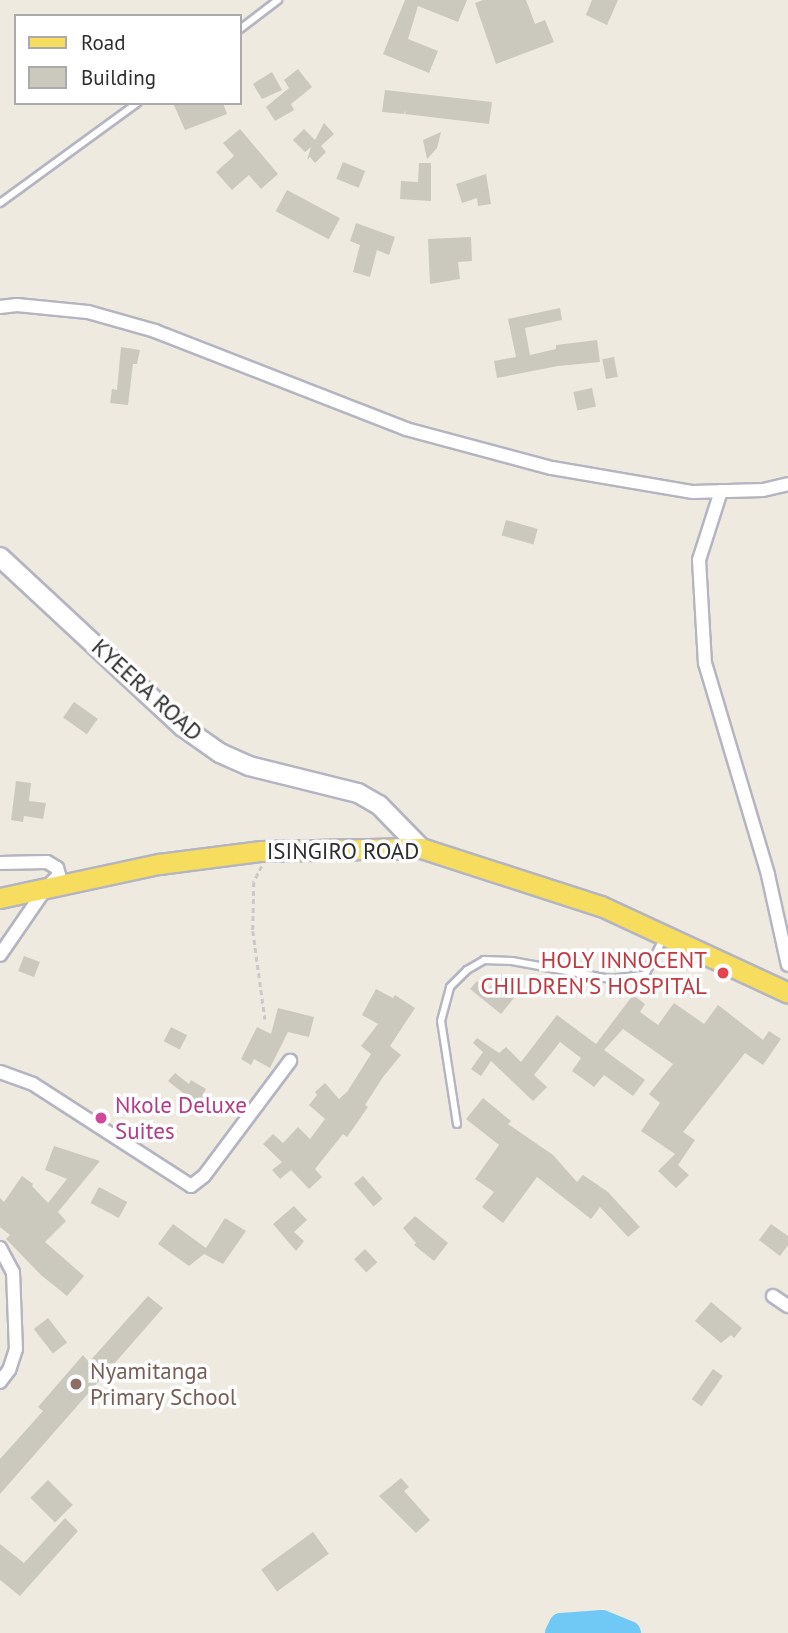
<!DOCTYPE html>
<style>
body{margin:0}
#map{position:relative;width:788px;height:1633px;overflow:hidden;background:#efeae0;font-family:"PT Sans",sans-serif}
div>[style]{position:absolute}
.river>*{height:24px;margin:-12px;padding:0 12px;transform-origin:12px;border-radius:12px;background:#70c9f4}
.building>*{inset:0;background:#cbc8be;transform-origin:0 0}
.path>*{height:2.5px;margin-top:-1.25px;transform-origin:0;background:repeating-linear-gradient(90deg,#c9c9c9 0 5px,transparent 0 8.5px)}
.roads{filter:drop-shadow(2px 0 #b4b5c1) drop-shadow(-2px 0 #b4b5c1) drop-shadow(0 2px #b4b5c1) drop-shadow(0 -2px #b4b5c1)}
.lane>*{height:6px;margin:-3px;padding:0 3px;transform-origin:3px;border-radius:3px;background:#fff}
.street>*{height:12px;margin:-6px;padding:0 6px;transform-origin:6px;border-radius:6px;background:#fff}
.secondary>*{height:18px;margin:-9px;padding:0 9px;transform-origin:9px;border-radius:9px;background:#fff}
.primary>*{height:19px;margin:-9.5px;padding:0 9.5px;transform-origin:9.5px;border-radius:9.5px;background:#f7dd5e}
.dots>*{width:19px;height:19px;translate:-50% -50%;box-sizing:border-box;border:4px solid #fff;border-radius:50%}
span{translate:-50% -50%;white-space:nowrap;text-align:center;line-height:1.15;-webkit-text-stroke:7px #fff;paint-order:stroke}
.street-label{font-size:23px;color:#2e2e2e}
.health-label{font-size:23px;color:#be3a42}
.right{translate:-100% -50%;text-align:right}
.hotel-label{font-size:23px;color:#b23c85}
.left{translate:0 -50%;text-align:left}
.education-label{font-size:23px;color:#785e54}
.legend{position:absolute;left:14px;top:14px;width:228px;height:91px;box-sizing:border-box;background:#fff;border:2px solid #ababab;margin:0;padding:9px 12px;list-style:none;font-size:21px;color:#2e2e2e}
.legend li{display:flex;align-items:center;gap:14px;height:35px}
.legend b{width:35px;border:2px solid #ababab}
</style>
<div id="map">
<div class="river">
<i style="left:557px;top:1633px;width:9px;rotate:-63deg"></i>
<i style="left:561px;top:1625px;width:41px;rotate:-4.2deg"></i>
<i style="left:602px;top:1622px;width:29px;rotate:22deg"></i>
</div>
<div class="building">
<i style="clip-path:polygon(405px 0,467px 0,458px 22px,418px 6px,408px 39px,438px 51px,429px 73px,383px 54px)"></i>
<i style="clip-path:polygon(483px 0,526px 0,535px 24px,545px 20px,554px 42px,496px 64px,475px 3px)"></i>
<i style="clip-path:polygon(592px 0,618px 0,607px 25px,586px 15px)"></i>
<i style="clip-path:polygon(298px 69px,312px 87px,291px 104px,294px 110px,275px 121px,266px 107px,289px 88px,284px 80px)"></i>
<i style="clip-path:polygon(272px 72px,282px 90px,262px 99px,253px 84px)"></i>
<i style="clip-path:polygon(385px 90px,492px 102px,489px 124px,405px 114px,406px 110px,404px 114px,382px 112px)"></i>
<i style="clip-path:polygon(173px 103px,223px 103px,227px 114px,185px 130px)"></i>
<i style="clip-path:polygon(324px 123px,334px 134px,321px 146px,326px 152px,315px 163px,310px 157px,307px 160px,311px 147px,305px 152px,293px 140px,304px 129px,315px 140px)"></i>
<i style="clip-path:polygon(240px 129px,278px 174px,261px 189px,249px 175px,232px 190px,216px 172px,234px 156px,223px 143px)"></i>
<i style="clip-path:polygon(441px 132px,437px 148px,427px 159px,423px 140px)"></i>
<i style="left:343px;top:162px;width:24px;height:18px;rotate:22deg"></i>
<i style="clip-path:polygon(419px 163px,431px 163px,431px 201px,400px 199px,401px 181px,418px 182px)"></i>
<i style="clip-path:polygon(486px 174px,491px 204px,478px 206px,477px 198px,462px 203px,456px 184px)"></i>
<i style="left:287px;top:190px;width:60px;height:24px;rotate:28deg"></i>
<i style="clip-path:polygon(356px 223px,395px 237px,389px 255px,377px 250px,370px 277px,353px 272px,360px 245px,350px 241px)"></i>
<i style="clip-path:polygon(471px 237px,472px 261px,458px 262px,460px 279px,430px 284px,428px 239px)"></i>
<i style="clip-path:polygon(560px 308px,562px 320px,525px 328px,530px 355px,556px 349px,556px 345px,597px 340px,600px 362px,558px 366px,497px 378px,494px 361px,516px 357px,508px 319px)"></i>
<i style="clip-path:polygon(121px 347px,140px 350px,137px 364px,133px 364px,128px 405px,110px 403px,112px 389px,117px 390px)"></i>
<i style="left:614px;top:357px;width:20px;height:12px;rotate:79deg"></i>
<i style="left:592px;top:388px;width:19px;height:19px;rotate:78deg"></i>
<i style="left:506px;top:520px;width:33px;height:16px;rotate:16deg"></i>
<i style="left:74px;top:702px;width:29px;height:19px;rotate:35deg"></i>
<i style="clip-path:polygon(16px 781px,31px 783px,29px 801px,46px 803px,43px 819px,24px 816px,23px 822px,11px 820px)"></i>
<i style="left:24px;top:956px;width:17px;height:16px;rotate:21deg"></i>
<i style="clip-path:polygon(501px 974px,521px 989px,501px 1014px,470px 989px,477px 981px,488px 990px)"></i>
<i style="clip-path:polygon(376px 989px,393px 998px,395px 995px,415px 1008px,390px 1046px,401px 1055px,383px 1077px,365px 1105px,368px 1107px,347px 1137px,343px 1134px,315px 1169px,322px 1177px,309px 1189px,291px 1170px,280px 1179px,272px 1170px,282px 1162px,263px 1144px,273px 1134px,283px 1143px,298px 1127px,310px 1139px,325px 1119px,309px 1105px,317px 1095px,315px 1092px,325px 1083px,339px 1099px,347px 1092px,371px 1054px,361px 1046px,378px 1024px,362px 1015px)"></i>
<i style="clip-path:polygon(633px 995px,645px 1004px,640px 1012px,658px 1025px,674px 1003px,704px 1024px,718px 1005px,763px 1040px,769px 1031px,781px 1039px,763px 1065px,745px 1053px,683px 1132px,695px 1140px,678px 1165px,689px 1175px,676px 1188px,658px 1171px,675px 1154px,641px 1131px,660px 1103px,649px 1094px,673px 1064px,623px 1029px,604px 1050px,645px 1080px,633px 1096px,604px 1075px,594px 1087px,572px 1071px,581px 1058px,560px 1042px,534px 1075px,547px 1087px,533px 1101px,491px 1061px,481px 1076px,471px 1069px,483px 1052px,473px 1043px,477px 1038px,499px 1053px,506px 1047px,521px 1062px,557px 1015px,596px 1044px)"></i>
<i style="clip-path:polygon(278px 1008px,314px 1017px,309px 1037px,288px 1032px,270px 1068px,254px 1059px,251px 1065px,241px 1059px,257px 1027px,271px 1034px)"></i>
<i style="left:171px;top:1027px;width:18px;height:16px;rotate:27deg"></i>
<i style="clip-path:polygon(175px 1073px,189px 1084px,191px 1080px,206px 1089px,202px 1096px,213px 1105px,207px 1112px,168px 1081px)"></i>
<i style="clip-path:polygon(483px 1098px,511px 1121px,508px 1124px,553px 1155px,577px 1182px,583px 1175px,608px 1192px,640px 1227px,628px 1237px,600px 1207px,591px 1219px,537px 1177px,503px 1223px,482px 1207px,494px 1192px,475px 1179px,499px 1145px,466px 1119px)"></i>
<i style="clip-path:polygon(54px 1146px,100px 1161px,58px 1212px,66px 1221px,45px 1242px,84px 1276px,67px 1296px,41px 1275px,6px 1239px,10px 1235px,0 1227px,0 1198px,4px 1202px,22px 1176px,33px 1184px,32px 1186px,48px 1203px,67px 1179px,45px 1170px)"></i>
<i style="left:363px;top:1176px;width:30px;height:12px;rotate:49deg"></i>
<i style="left:99px;top:1187px;width:32px;height:18px;rotate:28deg"></i>
<i style="clip-path:polygon(294px 1206px,307px 1220px,294px 1232px,304px 1241px,296px 1251px,273px 1224px)"></i>
<i style="clip-path:polygon(415px 1216px,448px 1243px,434px 1261px,414px 1245px,416px 1243px,403px 1228px)"></i>
<i style="clip-path:polygon(225px 1218px,246px 1231px,223px 1264px,204px 1254px,189px 1266px,158px 1244px,173px 1224px,206px 1248px)"></i>
<i style="clip-path:polygon(771px 1224px,788px 1236px,788px 1245px,780px 1256px,759px 1240px)"></i>
<i style="left:365px;top:1249px;width:18px;height:15px;rotate:47deg"></i>
<i style="clip-path:polygon(148px 1296px,163px 1308px,0 1494px,0 1459px,43px 1411px,38px 1407px,83px 1355px,89px 1362px)"></i>
<i style="clip-path:polygon(711px 1302px,742px 1328px,734px 1338px,731px 1335px,721px 1343px,695px 1321px)"></i>
<i style="left:48px;top:1318px;width:31px;height:18px;rotate:52deg"></i>
<i style="left:713px;top:1369px;width:12px;height:37px;rotate:35deg"></i>
<i style="clip-path:polygon(401px 1478px,409px 1487px,404px 1491px,430px 1520px,416px 1533px,379px 1496px)"></i>
<i style="left:48px;top:1480px;width:35px;height:25px;rotate:45deg"></i>
<i style="clip-path:polygon(65px 1518px,78px 1531px,20px 1596px,0 1580px,0 1544px,24px 1563px)"></i>
<i style="left:313px;top:1532px;width:27px;height:64px;rotate:54deg"></i>
</div>
<div class="path">
<i style="left:262px;top:866px;width:18px;rotate:117deg"></i>
<i style="left:254px;top:882px;width:49px;rotate:91.2deg"></i>
<i style="left:253px;top:931px;width:89px;rotate:82.2deg"></i>
</div>
<div class="roads">
<div class="lane">
<i style="left:240px;top:29px;width:48px;rotate:-37.3deg"></i>
<i style="left:0;top:203px;width:170px;rotate:-36.1deg"></i>
<i style="left:457px;top:1124px;width:104px;rotate:-98.8deg"></i>
<i style="left:441px;top:1021px;width:35px;rotate:-75deg"></i>
<i style="left:450px;top:987px;width:24px;rotate:-45deg"></i>
<i style="left:467px;top:970px;width:20px;rotate:-30deg"></i>
<i style="left:484px;top:960px;width:28px;rotate:2deg"></i>
<i style="left:512px;top:961px;width:100px;rotate:10.4deg"></i>
<i style="left:610px;top:979px;width:35px;rotate:-7deg"></i>
<i style="left:645px;top:975px;width:42px;rotate:-63.4deg"></i>
</div>
<div class="street">
<i style="left:0;top:307px;width:17px;rotate:-7deg"></i>
<i style="left:17px;top:305px;width:71px;rotate:5.6deg"></i>
<i style="left:88px;top:312px;width:70px;rotate:15.8deg"></i>
<i style="left:155px;top:331px;width:269px;rotate:21.3deg"></i>
<i style="left:406px;top:429px;width:151px;rotate:15deg"></i>
<i style="left:552px;top:468px;width:143px;rotate:9.7deg"></i>
<i style="left:693px;top:492px;width:70px;rotate:-1.6deg"></i>
<i style="left:763px;top:490px;width:26px;rotate:-13deg"></i>
<i style="left:721px;top:491px;width:72px;rotate:107.7deg"></i>
<i style="left:699px;top:560px;width:103px;rotate:86.7deg"></i>
<i style="left:705px;top:663px;width:221px;rotate:73.4deg"></i>
<i style="left:768px;top:875px;width:92px;rotate:77.5deg"></i>
<i style="left:0;top:863px;width:47px;rotate:-1.2deg"></i>
<i style="left:47px;top:862px;width:12px;rotate:31deg"></i>
<i style="left:57px;top:868px;width:7px;rotate:74deg"></i>
<i style="left:59px;top:875px;width:18px;rotate:135deg"></i>
<i style="left:46px;top:888px;width:81px;rotate:124.5deg"></i>
<i style="left:0;top:1072px;width:35px;rotate:20deg"></i>
<i style="left:33px;top:1084px;width:188px;rotate:32.8deg"></i>
<i style="left:191px;top:1186px;width:16px;rotate:-38deg"></i>
<i style="left:204px;top:1176px;width:144px;rotate:-53.2deg"></i>
<i style="left:0;top:1248px;width:27px;rotate:62deg"></i>
<i style="left:13px;top:1272px;width:77px;rotate:87.8deg"></i>
<i style="left:16px;top:1349px;width:22px;rotate:108deg"></i>
<i style="left:9px;top:1370px;width:15px;rotate:127deg"></i>
<i style="left:773px;top:1296px;width:18px;rotate:34deg"></i>
</div>
<div class="secondary">
<i style="left:0;top:557px;width:250px;rotate:42.9deg"></i>
<i style="left:183px;top:727px;width:45px;rotate:35.1deg"></i>
<i style="left:220px;top:753px;width:32px;rotate:24deg"></i>
<i style="left:249px;top:766px;width:112px;rotate:13.9deg"></i>
<i style="left:358px;top:793px;width:24px;rotate:30deg"></i>
<i style="left:379px;top:805px;width:60px;rotate:45.7deg"></i>
</div>
<div class="primary">
<i style="left:0;top:898px;width:163px;rotate:-12.1deg"></i>
<i style="left:159px;top:864px;width:103px;rotate:-7.3deg"></i>
<i style="left:261px;top:851px;width:160px;rotate:-1.1deg"></i>
<i style="left:421px;top:848px;width:189px;rotate:17.9deg"></i>
<i style="left:601px;top:906px;width:206px;rotate:24.9deg"></i>
</div>
</div>
<div class="dots">
<i style="left:723px;top:973px;background:#e0444e"></i>
<i style="left:101px;top:1118px;background:#d1479c"></i>
<i style="left:76px;top:1384px;background:#8d6e63"></i>
</div>
<div class="street-label">
<span style="left:147px;top:690px;rotate:42deg">KYEERA ROAD</span>
<span style="left:343px;top:851px">ISINGIRO ROAD</span>
</div>
<div class="health-label">
<span class="right" style="left:707px;top:973px">HOLY INNOCENT<br>CHILDREN'S HOSPITAL</span>
</div>
<div class="hotel-label">
<span class="left" style="left:115px;top:1118px">Nkole Deluxe<br>Suites</span>
</div>
<div class="education-label">
<span class="left" style="left:90px;top:1384px">Nyamitanga<br>Primary School</span>
</div>
<ul class="legend">
<li><b style="height:9px;background:#f7dd5e"></b>Road</li>
<li><b style="height:19px;background:#cbc8be"></b>Building</li>
</ul>
</div>
